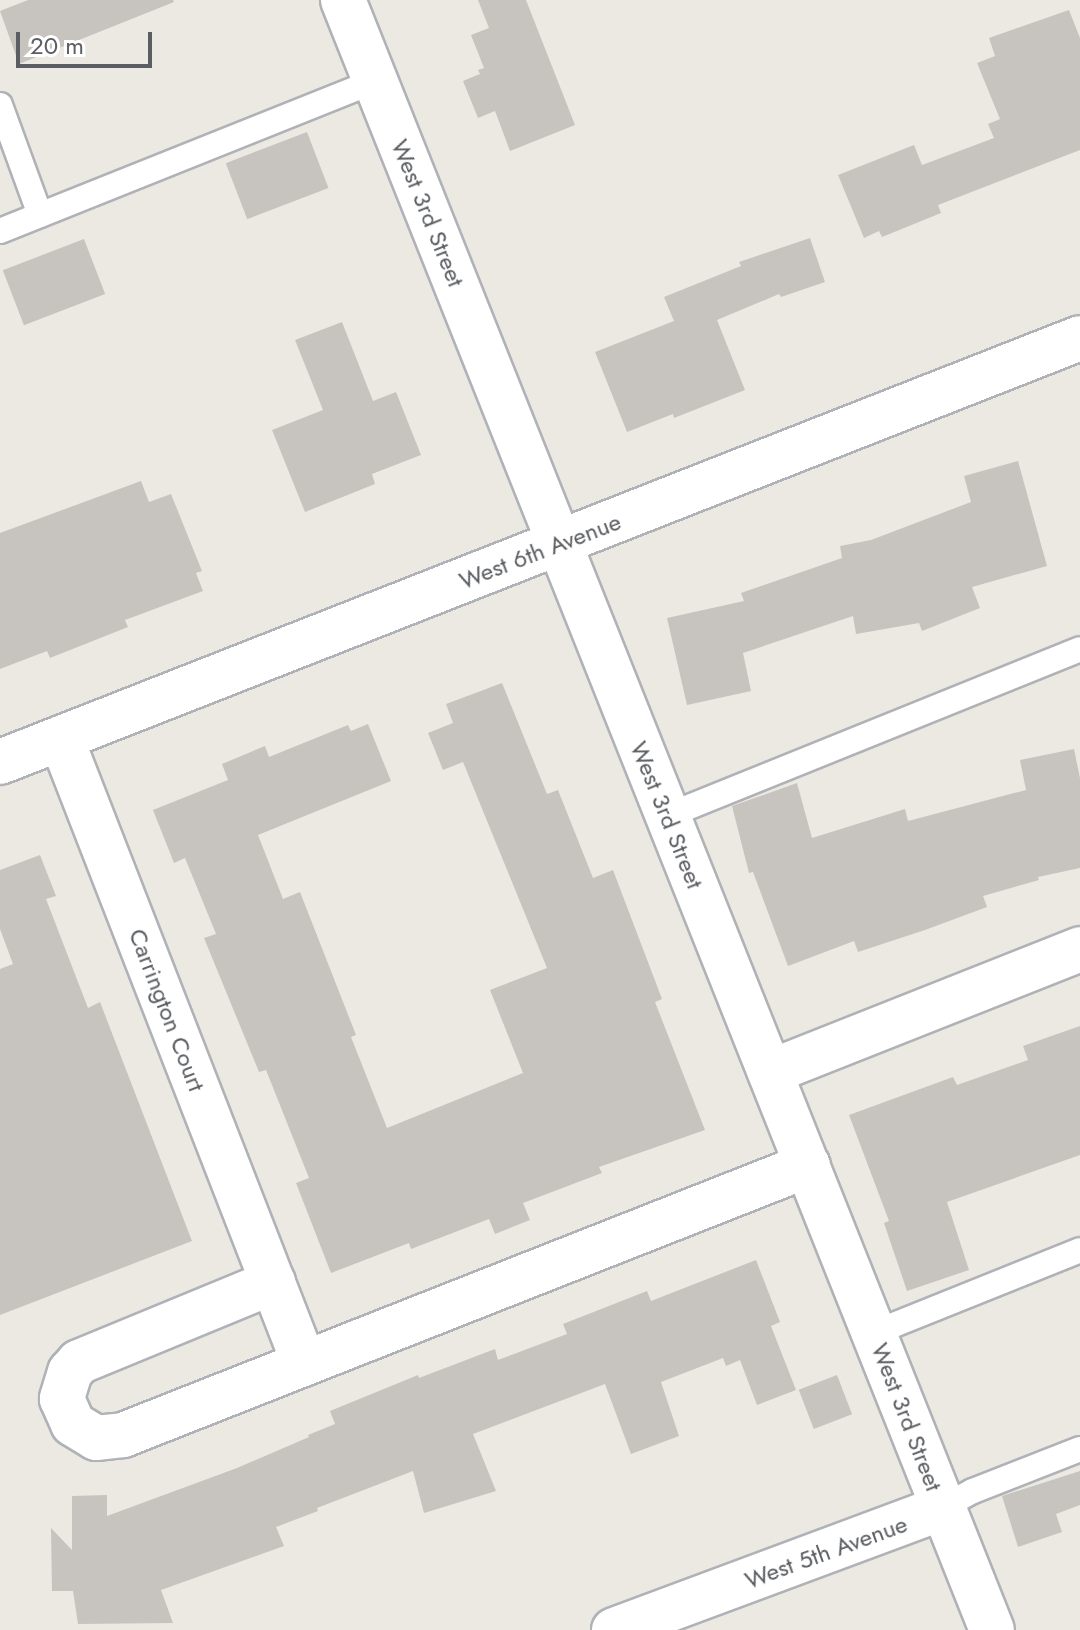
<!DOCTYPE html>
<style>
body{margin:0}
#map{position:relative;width:1080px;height:1630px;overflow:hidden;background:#ebe9e2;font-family:Jost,sans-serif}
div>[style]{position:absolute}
.building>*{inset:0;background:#c7c4bf;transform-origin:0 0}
.roads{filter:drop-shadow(2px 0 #afb2b6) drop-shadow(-2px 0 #afb2b6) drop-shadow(0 2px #afb2b6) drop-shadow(0 -2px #afb2b6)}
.lane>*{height:24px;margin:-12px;padding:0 12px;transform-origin:12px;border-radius:12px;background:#fff}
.street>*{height:44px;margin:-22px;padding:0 22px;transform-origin:22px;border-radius:22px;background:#fff}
span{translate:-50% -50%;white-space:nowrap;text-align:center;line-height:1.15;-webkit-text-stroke:6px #fff;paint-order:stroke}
.street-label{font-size:24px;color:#5a5d61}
.scale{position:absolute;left:16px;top:32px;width:136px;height:36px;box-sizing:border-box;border:4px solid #5a5d61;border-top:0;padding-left:10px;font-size:24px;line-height:28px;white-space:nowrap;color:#5a5d61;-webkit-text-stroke:6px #fff;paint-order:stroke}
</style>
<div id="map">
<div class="building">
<i style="clip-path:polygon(28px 0,173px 0,174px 2px,19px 64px,0 11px)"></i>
<i style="clip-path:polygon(478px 0,526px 0,575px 125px,510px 151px,495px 111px,478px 118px,463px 81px,480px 74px,478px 70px,484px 68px,471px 35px,489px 28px)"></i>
<i style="clip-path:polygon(1069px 10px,1080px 38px,1080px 150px,938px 205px,941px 213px,882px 237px,879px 231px,864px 238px,838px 175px,914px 145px,922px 165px,994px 138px,988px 124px,1000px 119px,977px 63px,995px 56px,989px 38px)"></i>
<i style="left:307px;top:132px;width:60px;height:87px;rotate:69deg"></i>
<i style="clip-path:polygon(810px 238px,825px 282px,781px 297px,779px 294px,717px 320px,745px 390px,674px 418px,673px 414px,627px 432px,595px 352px,674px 321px,664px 297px,741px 266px,739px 262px)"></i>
<i style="left:84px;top:239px;width:59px;height:87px;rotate:69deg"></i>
<i style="clip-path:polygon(342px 322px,373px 401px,396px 392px,421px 455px,372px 474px,375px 484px,305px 512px,272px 430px,323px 410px,295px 340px)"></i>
<i style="clip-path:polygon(1018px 461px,1047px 566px,972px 587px,980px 608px,922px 631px,919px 623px,856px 634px,853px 616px,743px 653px,751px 691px,687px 705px,667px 618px,744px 601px,741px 593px,842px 558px,840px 546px,871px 540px,971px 502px,964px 476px)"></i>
<i style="clip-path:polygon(141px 481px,149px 502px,171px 494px,202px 571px,196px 573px,203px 591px,125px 620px,128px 627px,50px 658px,47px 651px,0 669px,0 533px)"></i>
<i style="clip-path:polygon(502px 683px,547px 794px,558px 790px,593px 878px,613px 870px,662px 999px,655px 1002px,705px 1130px,599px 1167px,602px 1173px,523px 1203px,530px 1220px,495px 1234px,489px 1219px,411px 1249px,409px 1243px,331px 1273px,296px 1183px,309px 1178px,266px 1070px,259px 1072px,204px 938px,216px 934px,185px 858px,174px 863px,153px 810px,228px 780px,222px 764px,265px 746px,269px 757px,348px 725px,351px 731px,368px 724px,391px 781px,258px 835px,283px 899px,300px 892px,356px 1035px,351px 1037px,387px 1128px,523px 1073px,490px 990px,547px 968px,463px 762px,443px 770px,428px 733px,453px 723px,446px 704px)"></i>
<i style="clip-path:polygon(1074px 749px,1080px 778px,1080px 868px,1038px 877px,1039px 880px,983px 896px,987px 907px,925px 930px,858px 952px,854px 941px,788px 966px,753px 872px,749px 873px,732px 806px,797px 783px,812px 838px,905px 809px,908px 821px,1026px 790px,1020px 760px)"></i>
<i style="clip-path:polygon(40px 855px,56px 896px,46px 899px,88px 1008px,100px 1002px,192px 1241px,0 1315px,0 969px,13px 964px,0 929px,0 870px)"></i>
<i style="clip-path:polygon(1080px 1026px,1080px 1155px,947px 1202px,969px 1270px,907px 1291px,884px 1223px,889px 1221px,849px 1115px,953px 1077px,957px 1085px,1028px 1060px,1023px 1046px)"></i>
<i style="clip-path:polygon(756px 1260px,780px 1322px,771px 1326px,796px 1390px,757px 1405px,740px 1360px,726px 1366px,723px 1358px,661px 1382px,679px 1436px,631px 1454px,605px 1384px,473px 1434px,496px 1491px,424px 1513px,413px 1471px,317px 1508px,318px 1511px,276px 1527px,284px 1546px,161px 1590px,173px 1623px,78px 1624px,73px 1591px,52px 1591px,51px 1528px,72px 1550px,72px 1496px,107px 1495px,107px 1516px,237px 1468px,309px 1437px,308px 1435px,335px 1424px,330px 1411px,418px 1375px,419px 1378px,495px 1349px,498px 1360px,567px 1334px,563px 1324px,647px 1291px,651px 1301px)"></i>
<i style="left:837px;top:1375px;width:42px;height:41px;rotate:69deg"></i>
<i style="clip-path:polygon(1080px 1471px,1080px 1505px,1056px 1514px,1062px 1532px,1018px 1547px,1002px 1496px)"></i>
</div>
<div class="roads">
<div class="lane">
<i style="left:0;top:105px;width:117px;rotate:70deg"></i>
<i style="left:0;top:231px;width:404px;rotate:-21.8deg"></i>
<i style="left:667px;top:816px;width:445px;rotate:-22deg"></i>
<i style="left:874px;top:1333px;width:222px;rotate:-21.9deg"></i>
<i style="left:942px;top:1508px;width:35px;rotate:-29deg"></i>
<i style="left:973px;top:1491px;width:115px;rotate:-21.4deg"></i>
</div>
<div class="street">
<i style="left:343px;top:0;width:1754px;rotate:68.29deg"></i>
<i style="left:61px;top:738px;width:671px;rotate:68.75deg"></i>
<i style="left:0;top:762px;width:1160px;rotate:-21.43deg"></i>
<i style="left:770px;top:1072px;width:334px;rotate:-21.6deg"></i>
<i style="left:273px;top:1282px;width:210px;rotate:157.6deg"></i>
<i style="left:79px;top:1362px;width:13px;rotate:132deg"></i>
<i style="left:70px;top:1372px;width:28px;rotate:107deg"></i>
<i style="left:62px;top:1399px;width:27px;rotate:66deg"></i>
<i style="left:73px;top:1424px;width:27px;rotate:31deg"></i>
<i style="left:96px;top:1438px;width:27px;rotate:-6deg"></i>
<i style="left:123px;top:1435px;width:736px;rotate:-21.51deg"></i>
<i style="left:614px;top:1630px;width:350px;rotate:-20.4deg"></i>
</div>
</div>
<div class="street-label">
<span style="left:428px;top:213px;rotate:68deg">West 3rd Street</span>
<span style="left:540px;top:551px;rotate:-21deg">West 6th Avenue</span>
<span style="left:667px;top:815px;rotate:68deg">West 3rd Street</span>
<span style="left:167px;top:1010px;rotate:69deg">Carrington Court</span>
<span style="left:907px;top:1417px;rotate:69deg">West 3rd Street</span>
<span style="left:826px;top:1552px;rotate:-20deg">West 5th Avenue</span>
</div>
<div class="scale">20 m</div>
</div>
